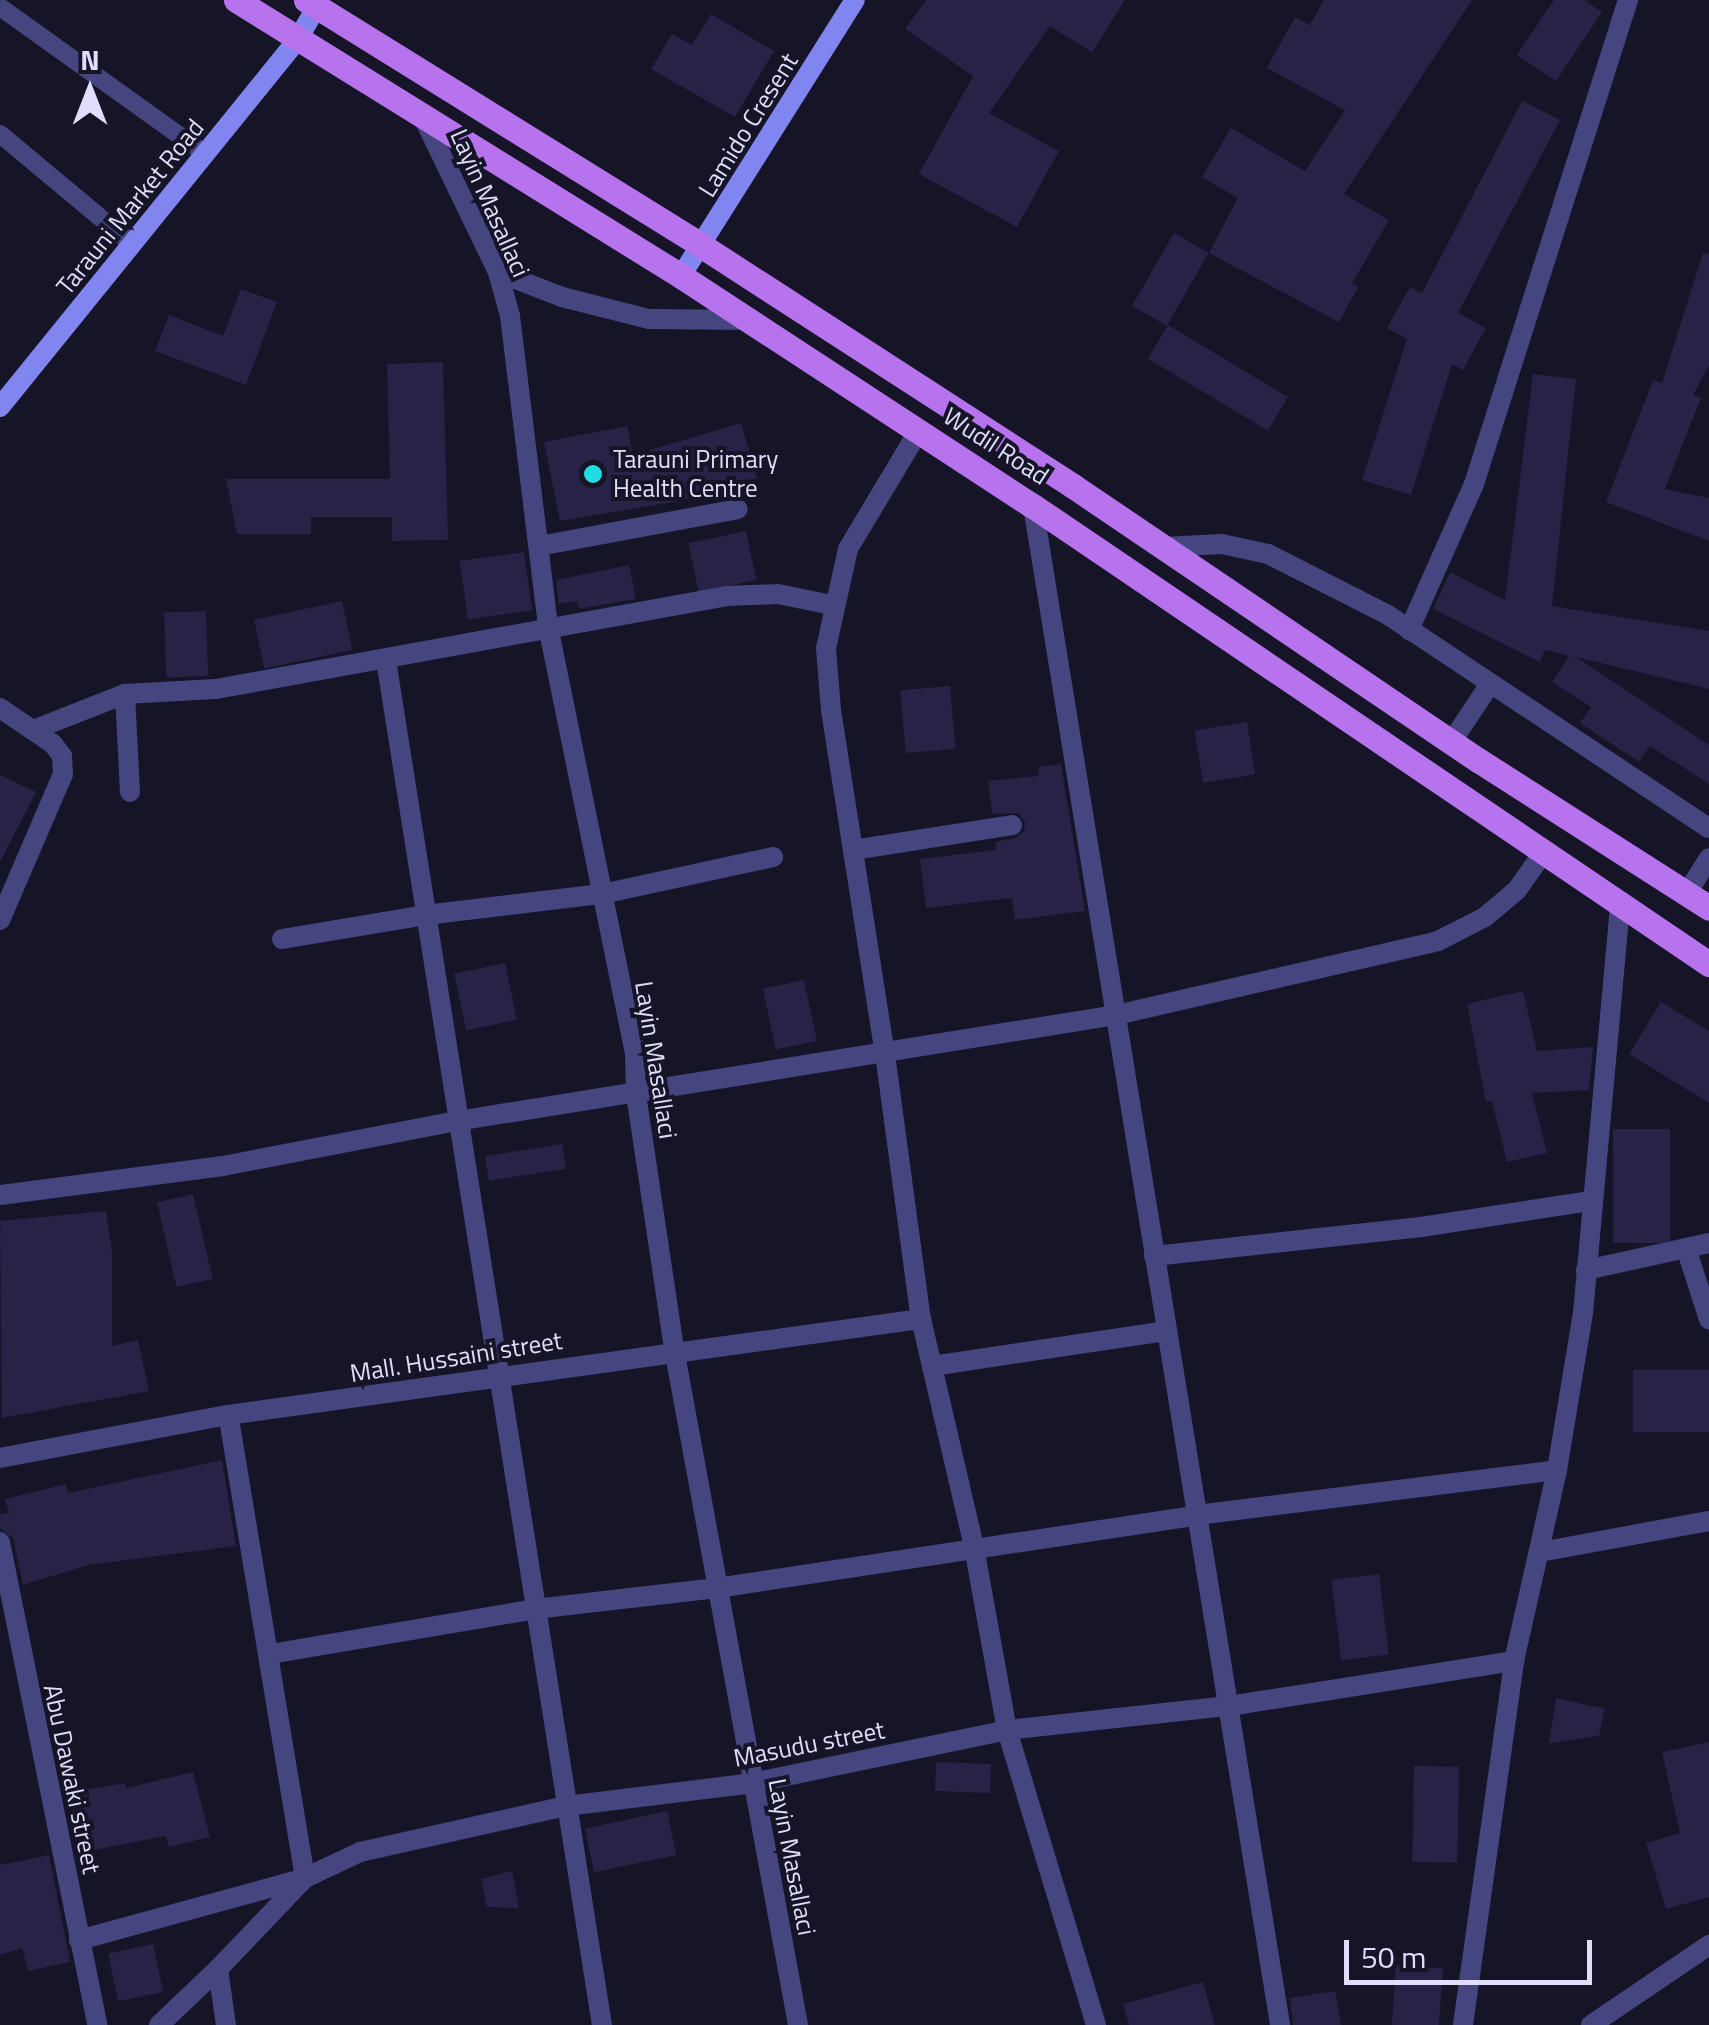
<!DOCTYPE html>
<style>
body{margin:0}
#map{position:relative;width:1709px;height:2025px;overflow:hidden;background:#161427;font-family:"Titillium Web",sans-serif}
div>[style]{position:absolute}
.building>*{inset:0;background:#272246;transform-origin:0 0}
.lane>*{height:18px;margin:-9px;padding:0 9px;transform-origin:9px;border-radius:9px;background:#454680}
.street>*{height:20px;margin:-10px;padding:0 10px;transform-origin:10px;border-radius:10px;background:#454680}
.secondary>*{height:20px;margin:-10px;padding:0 10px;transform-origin:10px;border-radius:10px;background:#8185ef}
.primary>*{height:25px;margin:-12.5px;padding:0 12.5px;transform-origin:12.5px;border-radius:12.5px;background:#b773ed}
.dots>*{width:28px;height:28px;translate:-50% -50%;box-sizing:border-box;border:5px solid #161427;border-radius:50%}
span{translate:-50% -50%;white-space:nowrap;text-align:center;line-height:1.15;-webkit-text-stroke:8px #161427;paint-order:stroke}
.street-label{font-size:25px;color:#e0defb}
.poi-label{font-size:25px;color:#e0defb}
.left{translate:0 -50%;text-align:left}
.north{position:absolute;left:40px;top:40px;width:100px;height:100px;-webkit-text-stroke:8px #161427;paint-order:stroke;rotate:0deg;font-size:28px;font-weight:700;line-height:40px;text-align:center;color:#e0defb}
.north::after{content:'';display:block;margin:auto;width:35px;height:45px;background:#e0defb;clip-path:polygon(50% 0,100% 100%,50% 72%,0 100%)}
.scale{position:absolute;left:1344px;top:1940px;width:248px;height:45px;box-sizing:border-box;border:5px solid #e0defb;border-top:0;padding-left:12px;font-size:30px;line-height:35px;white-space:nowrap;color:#e0defb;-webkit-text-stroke:8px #161427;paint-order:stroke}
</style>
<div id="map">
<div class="building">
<i style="clip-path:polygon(926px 0,1125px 0,1092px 52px,1050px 26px,989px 113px,1059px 151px,1017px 227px,919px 174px,973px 76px,905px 29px)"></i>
<i style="clip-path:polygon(1324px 0,1472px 0,1344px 194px,1389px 220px,1352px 283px,1358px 287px,1339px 322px,1209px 253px,1238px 198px,1202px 177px,1231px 128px,1305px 171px,1345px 110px,1267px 68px,1295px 17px,1310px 25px)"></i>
<i style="clip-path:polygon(1554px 0,1584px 0,1602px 12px,1556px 81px,1517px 55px)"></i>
<i style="clip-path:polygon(711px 14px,774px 51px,735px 117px,651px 69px,672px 34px,692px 45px)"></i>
<i style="clip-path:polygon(1522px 101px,1560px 120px,1458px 313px,1486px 328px,1463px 370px,1452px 364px,1411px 495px,1362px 480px,1407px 339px,1387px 328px,1410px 287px,1422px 293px)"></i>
<i style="left:1174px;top:233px;width:40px;height:84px;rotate:30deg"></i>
<i style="clip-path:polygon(1703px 253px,1709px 254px,1709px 365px,1693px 395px,1701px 398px,1665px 489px,1709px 498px,1709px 541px,1606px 502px,1653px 380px,1662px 383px)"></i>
<i style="clip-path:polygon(241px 289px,277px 302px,246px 385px,155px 351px,169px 315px,223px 336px)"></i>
<i style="left:1168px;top:325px;width:140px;height:39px;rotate:31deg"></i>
<i style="clip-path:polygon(443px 362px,448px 540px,392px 541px,392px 517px,311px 517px,311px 534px,237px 534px,226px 479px,390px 479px,387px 364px)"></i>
<i style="clip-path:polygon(1533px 374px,1576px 379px,1552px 606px,1709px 631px,1709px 689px,1576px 657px,1709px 745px,1709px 784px,1650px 746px,1639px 762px,1580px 723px,1591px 707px,1552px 682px,1569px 656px,1545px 650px,1540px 662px,1433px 609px,1450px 572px,1505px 600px)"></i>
<i style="clip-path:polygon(741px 423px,757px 478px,679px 501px,560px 521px,544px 442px,627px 426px,633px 455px)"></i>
<i style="left:746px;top:531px;width:50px;height:59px;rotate:78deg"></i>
<i style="left:524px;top:552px;width:59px;height:65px;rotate:82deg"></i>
<i style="clip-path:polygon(629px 565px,636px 599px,579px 609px,577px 601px,559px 604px,556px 580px)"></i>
<i style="left:342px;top:601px;width:50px;height:90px;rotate:78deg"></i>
<i style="left:206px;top:611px;width:65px;height:42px;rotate:88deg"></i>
<i style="left:950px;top:686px;width:63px;height:50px;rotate:85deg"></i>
<i style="left:1247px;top:722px;width:53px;height:53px;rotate:81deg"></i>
<i style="clip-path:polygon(1061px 764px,1085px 911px,1015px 920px,1012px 898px,926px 908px,920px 859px,996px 850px,995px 842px,1015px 838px,1024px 831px,1025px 822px,1018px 813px,992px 814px,988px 781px,1039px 776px,1038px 767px)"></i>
<i style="clip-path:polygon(0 775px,36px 792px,0 862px)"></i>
<i style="left:505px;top:963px;width:58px;height:52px;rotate:78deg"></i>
<i style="left:804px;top:980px;width:62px;height:42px;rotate:78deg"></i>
<i style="clip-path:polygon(1523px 991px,1537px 1051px,1593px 1047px,1589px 1090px,1532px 1093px,1547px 1153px,1507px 1162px,1492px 1101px,1486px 1102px,1467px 1004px)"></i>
<i style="clip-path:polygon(1661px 1002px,1709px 1031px,1709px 1103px,1629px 1054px)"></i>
<i style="left:1613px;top:1129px;width:57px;height:114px"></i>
<i style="left:562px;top:1144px;width:25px;height:78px;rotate:81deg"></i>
<i style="left:193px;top:1194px;width:87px;height:37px;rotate:77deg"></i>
<i style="clip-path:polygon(106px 1211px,112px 1251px,112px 1346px,138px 1340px,149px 1391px,2px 1418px,0 1221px)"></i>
<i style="left:1709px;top:1370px;width:62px;height:76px;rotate:90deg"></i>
<i style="clip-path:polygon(222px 1460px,236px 1546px,88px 1565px,23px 1585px,13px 1538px,0 1529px,0 1514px,9px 1513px,5px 1499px,66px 1484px,68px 1493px)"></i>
<i style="left:1379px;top:1574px;width:81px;height:48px;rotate:83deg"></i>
<i style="clip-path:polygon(1556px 1698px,1605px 1709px,1599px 1736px,1549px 1743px)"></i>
<i style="clip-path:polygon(1709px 1742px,1709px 1897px,1666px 1909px,1646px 1843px,1680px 1833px,1662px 1752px)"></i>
<i style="left:936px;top:1762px;width:55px;height:29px;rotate:2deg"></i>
<i style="left:1414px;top:1766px;width:45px;height:96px;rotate:1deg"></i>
<i style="clip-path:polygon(193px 1772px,210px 1837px,169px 1847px,166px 1836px,78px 1853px,67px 1793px,125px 1783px,126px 1788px)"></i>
<i style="left:667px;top:1811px;width:45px;height:84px;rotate:78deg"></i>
<i style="clip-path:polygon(49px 1855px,70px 1962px,28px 1971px,22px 1948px,0 1955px,0 1865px)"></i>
<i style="clip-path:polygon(512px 1871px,519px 1908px,487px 1907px,481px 1879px)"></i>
<i style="left:153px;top:1944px;width:49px;height:46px;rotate:78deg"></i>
<i style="left:1396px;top:1965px;width:47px;height:60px;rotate:4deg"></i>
<i style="clip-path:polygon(1203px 1982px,1215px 2025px,1129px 2025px,1123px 2004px)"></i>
<i style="clip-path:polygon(1335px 1991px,1341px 2025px,1293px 2025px,1290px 1998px)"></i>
</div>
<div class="lane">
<i style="left:0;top:7px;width:252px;rotate:35.6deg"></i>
<i style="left:0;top:134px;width:172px;rotate:39.8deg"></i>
</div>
<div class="street">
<i style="left:423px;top:117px;width:172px;rotate:64.2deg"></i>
<i style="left:498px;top:272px;width:46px;rotate:74.7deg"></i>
<i style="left:510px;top:316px;width:312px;rotate:83deg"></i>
<i style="left:548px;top:626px;width:437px;rotate:78.5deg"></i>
<i style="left:635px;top:1054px;width:40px;rotate:88.6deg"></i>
<i style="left:636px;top:1094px;width:263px;rotate:81.5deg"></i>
<i style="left:675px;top:1354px;width:682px;rotate:79.61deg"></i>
<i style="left:498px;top:272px;width:69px;rotate:21.3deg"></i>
<i style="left:562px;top:297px;width:90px;rotate:14.2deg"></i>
<i style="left:649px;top:319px;width:99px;rotate:0.6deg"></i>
<i style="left:918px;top:432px;width:136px;rotate:120.9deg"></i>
<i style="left:848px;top:549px;width:101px;rotate:102.5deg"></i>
<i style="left:826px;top:648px;width:62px;rotate:85.4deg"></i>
<i style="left:831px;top:710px;width:348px;rotate:81.1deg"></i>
<i style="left:885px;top:1054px;width:267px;rotate:82.3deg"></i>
<i style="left:921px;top:1319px;width:234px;rotate:76.9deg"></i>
<i style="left:974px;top:1547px;width:186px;rotate:79.8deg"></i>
<i style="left:1007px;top:1730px;width:308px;rotate:73.2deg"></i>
<i style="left:1033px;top:506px;width:1539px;rotate:80.76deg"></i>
<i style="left:539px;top:546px;width:202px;rotate:-10.5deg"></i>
<i style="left:1163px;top:547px;width:59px;rotate:-2.9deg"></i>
<i style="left:1222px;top:544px;width:47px;rotate:12.3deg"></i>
<i style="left:1268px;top:554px;width:135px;rotate:26.9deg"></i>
<i style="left:1388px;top:615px;width:385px;rotate:33.6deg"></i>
<i style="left:1409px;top:630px;width:160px;rotate:-66deg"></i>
<i style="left:1474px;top:484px;width:508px;rotate:-72.35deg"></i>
<i style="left:386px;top:660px;width:1382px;rotate:81.01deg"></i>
<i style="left:125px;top:694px;width:98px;rotate:87.1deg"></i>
<i style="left:0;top:708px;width:64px;rotate:34.2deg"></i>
<i style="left:53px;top:744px;width:15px;rotate:53deg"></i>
<i style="left:62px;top:756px;width:18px;rotate:87deg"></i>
<i style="left:63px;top:774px;width:159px;rotate:113.3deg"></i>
<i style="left:33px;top:730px;width:99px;rotate:-21.4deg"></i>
<i style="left:125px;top:694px;width:91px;rotate:-3.1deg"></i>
<i style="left:216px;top:689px;width:519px;rotate:-10.31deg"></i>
<i style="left:727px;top:596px;width:51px;rotate:-2.2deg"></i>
<i style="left:778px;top:594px;width:55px;rotate:11.5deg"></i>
<i style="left:1452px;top:741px;width:69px;rotate:-56.3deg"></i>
<i style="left:853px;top:850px;width:161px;rotate:-8.9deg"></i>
<i style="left:1687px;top:893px;width:41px;rotate:-57.8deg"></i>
<i style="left:282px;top:939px;width:145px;rotate:-9.5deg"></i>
<i style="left:425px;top:915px;width:178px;rotate:-6.8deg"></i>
<i style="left:602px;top:894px;width:175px;rotate:-12.2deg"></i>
<i style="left:0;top:1195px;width:225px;rotate:-7.4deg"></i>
<i style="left:223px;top:1166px;width:238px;rotate:-10.9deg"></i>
<i style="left:457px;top:1121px;width:667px;rotate:-9.14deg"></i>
<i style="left:1116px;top:1015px;width:330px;rotate:-12.9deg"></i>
<i style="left:1438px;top:941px;width:53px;rotate:-27.1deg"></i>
<i style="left:1485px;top:917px;width:42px;rotate:-40.2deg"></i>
<i style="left:1517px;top:890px;width:45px;rotate:-54.9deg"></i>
<i style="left:1686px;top:1248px;width:75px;rotate:72.1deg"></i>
<i style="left:1154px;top:1256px;width:269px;rotate:-6.2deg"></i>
<i style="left:1421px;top:1227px;width:172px;rotate:-8.7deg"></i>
<i style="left:1586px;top:1270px;width:126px;rotate:-12.4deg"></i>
<i style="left:932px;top:1366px;width:238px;rotate:-8.5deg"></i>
<i style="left:0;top:1458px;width:232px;rotate:-10.7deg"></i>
<i style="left:228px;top:1415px;width:700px;rotate:-7.89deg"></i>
<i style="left:0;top:1542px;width:493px;rotate:78.6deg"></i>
<i style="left:1540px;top:1552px;width:172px;rotate:-10.4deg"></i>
<i style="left:270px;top:1654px;width:269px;rotate:-9.6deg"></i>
<i style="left:535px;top:1609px;width:183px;rotate:-6.6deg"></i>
<i style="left:717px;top:1588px;width:486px;rotate:-8.6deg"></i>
<i style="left:1197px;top:1515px;width:363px;rotate:-7.1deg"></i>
<i style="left:79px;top:1940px;width:234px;rotate:-15.3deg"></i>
<i style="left:305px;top:1878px;width:469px;rotate:-99.4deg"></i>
<i style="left:218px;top:1969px;width:126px;rotate:-46.3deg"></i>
<i style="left:305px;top:1878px;width:61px;rotate:-25.3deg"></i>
<i style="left:360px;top:1852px;width:211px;rotate:-12.6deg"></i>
<i style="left:566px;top:1806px;width:187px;rotate:-7deg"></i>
<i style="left:752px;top:1783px;width:260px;rotate:-11.7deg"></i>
<i style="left:1007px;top:1730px;width:223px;rotate:-6.2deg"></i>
<i style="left:1229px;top:1706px;width:289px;rotate:-9deg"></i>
<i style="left:159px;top:2025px;width:81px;rotate:-43.5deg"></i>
<i style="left:218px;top:1969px;width:57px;rotate:81.9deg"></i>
<i style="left:1463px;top:2025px;width:368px;rotate:-82deg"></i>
<i style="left:1514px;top:1661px;width:196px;rotate:-77.3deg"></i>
<i style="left:1557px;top:1470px;width:159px;rotate:-80.6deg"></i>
<i style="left:1583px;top:1313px;width:412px;rotate:-84.8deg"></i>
<i style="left:1591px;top:2025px;width:143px;rotate:-34.1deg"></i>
</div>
<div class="secondary">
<i style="left:681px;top:276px;width:326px;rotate:-57.8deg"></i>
<i style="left:0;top:407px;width:474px;rotate:-51deg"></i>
<i style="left:298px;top:39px;width:38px;rotate:-60deg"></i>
</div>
<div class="primary">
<i style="left:236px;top:0;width:524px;rotate:31.81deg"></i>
<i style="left:681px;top:276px;width:420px;rotate:33.2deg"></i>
<i style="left:1033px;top:506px;width:817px;rotate:34.12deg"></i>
<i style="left:306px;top:0;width:466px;rotate:31.8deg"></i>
<i style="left:702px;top:246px;width:442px;rotate:32.9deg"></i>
<i style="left:1073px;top:486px;width:489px;rotate:34.1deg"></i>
<i style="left:1478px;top:760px;width:274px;rotate:32.6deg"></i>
</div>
<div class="dots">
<i style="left:593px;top:474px;background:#22dce3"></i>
</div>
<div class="street-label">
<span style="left:748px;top:125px;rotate:-58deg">Lamido Cresent</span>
<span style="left:490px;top:203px;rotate:66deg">Layin Masallaci</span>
<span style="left:130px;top:207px;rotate:-51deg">Tarauni Market Road</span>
<span style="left:996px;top:446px;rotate:33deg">Wudil Road</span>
<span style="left:656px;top:1060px;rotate:81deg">Layin Masallaci</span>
<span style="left:456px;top:1357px;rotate:-9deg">Mall. Hussaini street</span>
<span style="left:809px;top:1744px;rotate:-11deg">Masudu street</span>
<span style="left:72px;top:1779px;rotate:78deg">Abu Dawaki street</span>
<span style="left:792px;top:1857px;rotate:79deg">Layin Masallaci</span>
</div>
<div class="poi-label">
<span class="left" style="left:613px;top:474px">Tarauni Primary<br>Health Centre</span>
</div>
<div class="north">N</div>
<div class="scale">50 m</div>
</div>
